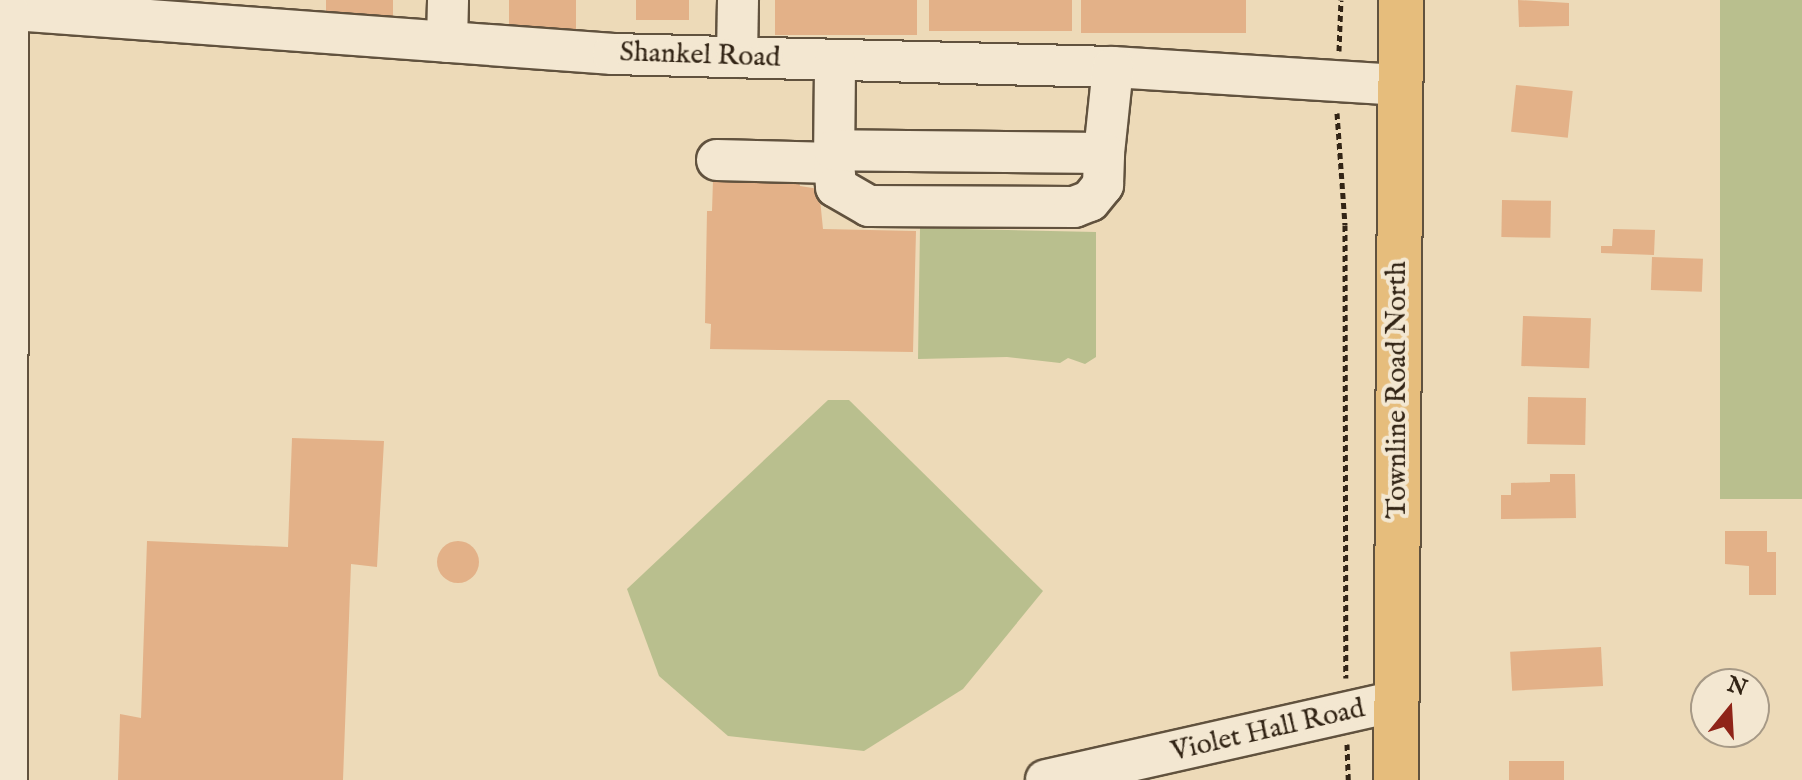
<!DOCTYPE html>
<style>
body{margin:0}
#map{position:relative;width:1802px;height:780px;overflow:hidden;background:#eddab8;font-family:"IM FELL English",serif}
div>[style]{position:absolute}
.green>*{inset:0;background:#b9bf8e;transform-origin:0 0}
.building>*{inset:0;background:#e3b188;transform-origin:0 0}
.round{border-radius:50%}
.path>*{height:5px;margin-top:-2.5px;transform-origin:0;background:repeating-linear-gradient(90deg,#322415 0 6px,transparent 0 10px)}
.roads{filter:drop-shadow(2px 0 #61523e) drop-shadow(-2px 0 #61523e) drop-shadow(0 2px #61523e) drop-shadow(0 -2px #61523e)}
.minor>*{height:40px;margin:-20px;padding:0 20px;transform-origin:20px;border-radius:20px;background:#f3e7d1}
.major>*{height:44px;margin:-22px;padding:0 22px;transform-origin:22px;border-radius:22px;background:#e6bd7c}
span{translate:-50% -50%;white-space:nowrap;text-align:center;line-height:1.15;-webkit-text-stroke:8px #f3e7d1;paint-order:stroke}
.street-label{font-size:28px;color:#322415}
.north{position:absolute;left:1690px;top:668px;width:80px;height:80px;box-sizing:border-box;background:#f3e7d1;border:2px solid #a69986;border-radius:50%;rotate:18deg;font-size:22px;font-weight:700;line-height:32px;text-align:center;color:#322415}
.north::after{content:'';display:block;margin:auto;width:28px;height:36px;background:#8f2418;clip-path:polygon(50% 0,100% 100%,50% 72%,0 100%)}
</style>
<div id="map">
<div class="green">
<i style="left:1720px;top:0;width:82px;height:499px"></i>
<i style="clip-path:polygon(920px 228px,1096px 232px,1096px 357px,1085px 364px,1068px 358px,1060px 363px,1007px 357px,918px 359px)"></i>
<i style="clip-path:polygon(828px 400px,849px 400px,1043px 591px,963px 689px,864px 751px,728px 736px,659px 676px,627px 589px)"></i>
</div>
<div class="building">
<i style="left:326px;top:0;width:67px;height:21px"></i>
<i style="left:509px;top:0;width:67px;height:36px"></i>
<i style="left:636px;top:0;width:53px;height:20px"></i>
<i style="left:775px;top:0;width:142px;height:35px"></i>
<i style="left:929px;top:0;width:143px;height:31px"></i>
<i style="left:1081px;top:0;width:165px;height:33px"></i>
<i style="clip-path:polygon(1518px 0,1569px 3px,1569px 26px,1519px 27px)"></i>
<i style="left:1516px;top:85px;width:57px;height:47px;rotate:6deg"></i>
<i style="clip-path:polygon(713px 180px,799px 181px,800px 186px,819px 189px,823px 229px,916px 231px,913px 352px,710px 349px,711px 324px,705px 323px,707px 211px,712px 211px)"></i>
<i style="left:1502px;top:200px;width:49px;height:37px;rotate:1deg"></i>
<i style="clip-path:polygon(1613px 229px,1655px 230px,1654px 255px,1601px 253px,1601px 246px,1612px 246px)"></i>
<i style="left:1652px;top:257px;width:51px;height:33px;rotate:2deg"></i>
<i style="left:1523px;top:316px;width:68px;height:50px;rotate:2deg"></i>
<i style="left:1528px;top:397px;width:58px;height:47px;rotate:1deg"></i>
<i style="clip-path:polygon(292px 438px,384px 441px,377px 567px,351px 564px,343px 780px,118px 780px,120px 714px,141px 718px,147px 541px,288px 547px)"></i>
<i style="clip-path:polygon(1550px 474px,1575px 474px,1576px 518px,1501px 519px,1501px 495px,1511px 495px,1511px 483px,1550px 482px)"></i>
<i style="clip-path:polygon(1725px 531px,1767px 531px,1767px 552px,1776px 552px,1776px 595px,1749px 595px,1749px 566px,1725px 564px)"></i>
<i class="round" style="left:437px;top:541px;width:42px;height:42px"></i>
<i style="left:1601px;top:647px;width:39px;height:91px;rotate:87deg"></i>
<i style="left:1509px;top:761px;width:55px;height:19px"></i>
</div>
<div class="path">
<i style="left:1339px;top:51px;width:51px;rotate:-87.8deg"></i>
<i style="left:1337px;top:113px;width:112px;rotate:85.9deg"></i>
<i style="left:1345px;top:225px;width:453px;rotate:89.9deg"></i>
<i style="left:1347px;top:744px;width:36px;rotate:88deg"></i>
</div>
<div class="roads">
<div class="minor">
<i style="left:0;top:9px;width:615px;rotate:4.2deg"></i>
<i style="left:613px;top:54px;width:500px;rotate:1.49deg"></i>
<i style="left:1113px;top:67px;width:289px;rotate:3.6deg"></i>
<i style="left:447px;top:42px;width:42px;rotate:-88.6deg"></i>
<i style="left:737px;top:57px;width:57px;rotate:-89deg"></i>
<i style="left:1104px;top:153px;width:86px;rotate:-84deg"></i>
<i style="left:717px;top:160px;width:117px;rotate:1.5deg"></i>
<i style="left:834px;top:163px;width:103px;rotate:-89.4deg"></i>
<i style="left:834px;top:163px;width:24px;rotate:85deg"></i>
<i style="left:836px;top:187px;width:38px;rotate:30deg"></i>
<i style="left:869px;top:206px;width:205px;rotate:0.3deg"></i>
<i style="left:1074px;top:207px;width:17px;rotate:-21deg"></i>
<i style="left:1090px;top:201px;width:21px;rotate:-51deg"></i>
<i style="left:1103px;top:185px;width:32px;rotate:-88deg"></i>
<i style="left:1104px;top:153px;width:270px;rotate:-179.4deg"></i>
<i style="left:7px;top:780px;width:770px;rotate:-89.93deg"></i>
<i style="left:1046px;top:780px;width:359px;rotate:-12.7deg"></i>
</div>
<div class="major">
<i style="left:1396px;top:780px;width:780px;rotate:-89.63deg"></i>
</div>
</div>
<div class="street-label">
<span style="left:700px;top:56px;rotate:2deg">Shankel Road</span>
<span style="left:1398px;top:390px;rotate:-90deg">Townline Road North</span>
<span style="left:1268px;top:731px;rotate:-13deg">Violet Hall Road</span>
</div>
<div class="north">N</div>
</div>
